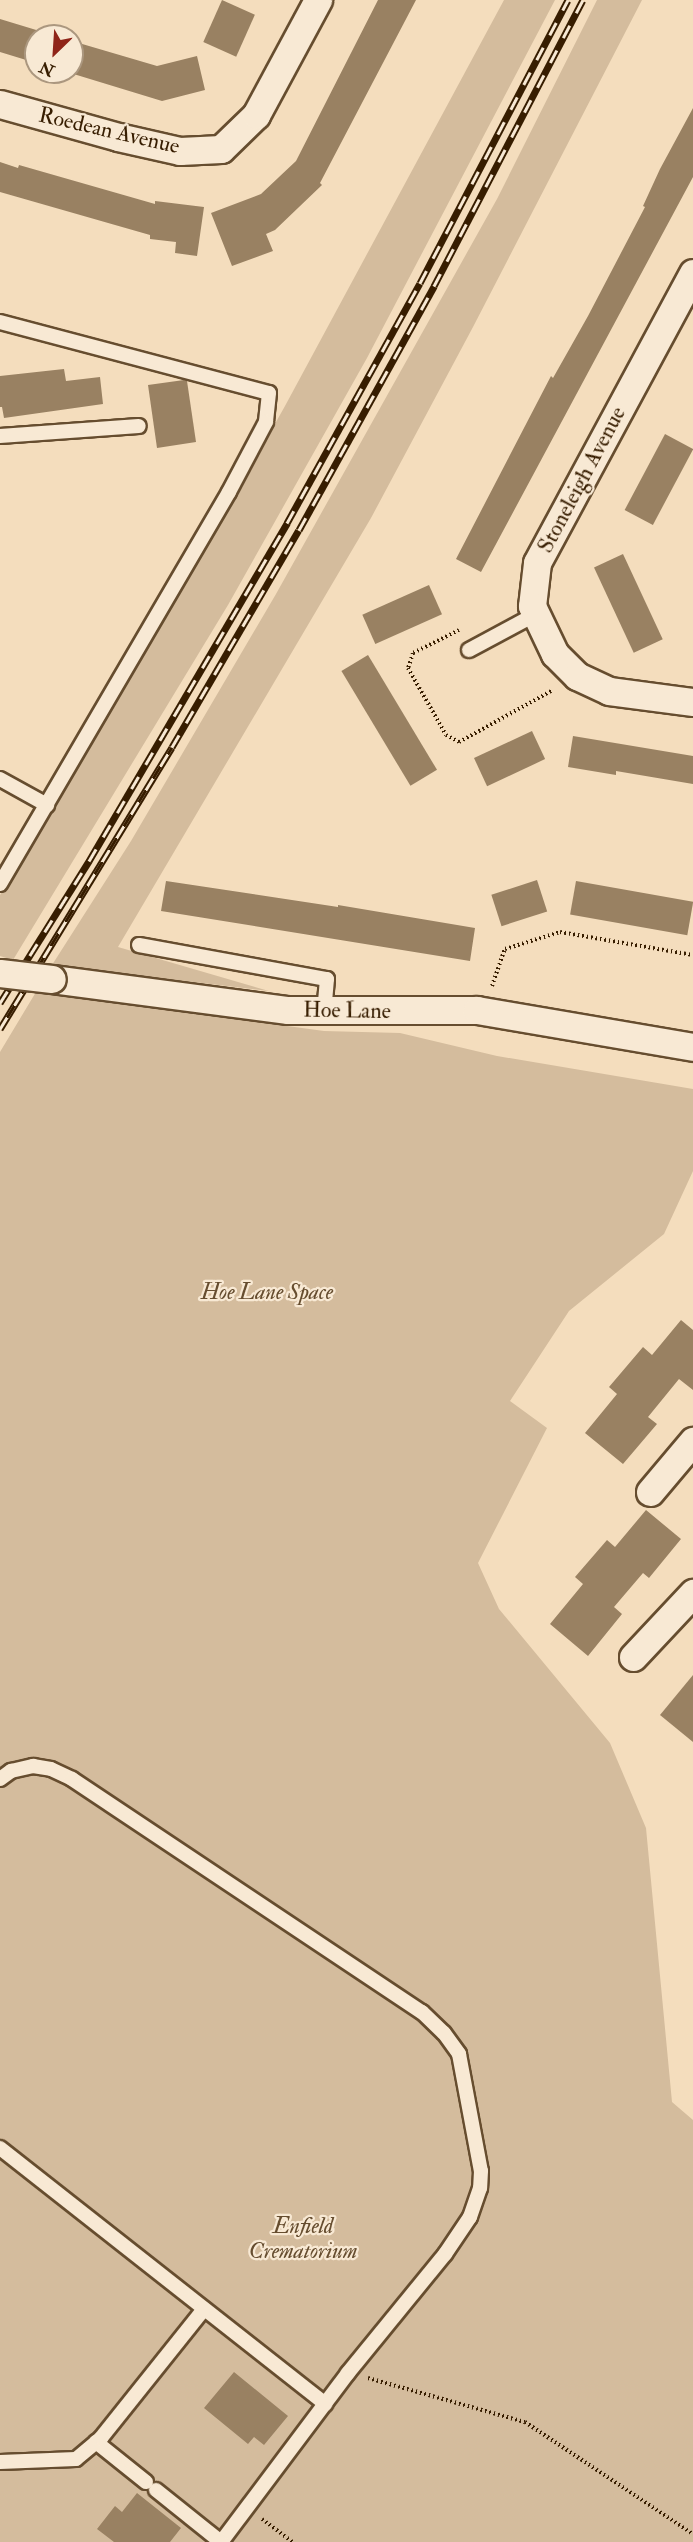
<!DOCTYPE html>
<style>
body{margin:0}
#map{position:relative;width:693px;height:2542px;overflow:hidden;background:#f4ddbd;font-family:"IM FELL Double Pica",serif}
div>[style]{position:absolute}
.green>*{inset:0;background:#d4bc9d}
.building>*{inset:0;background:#998162;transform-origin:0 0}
.path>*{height:4px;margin-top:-2px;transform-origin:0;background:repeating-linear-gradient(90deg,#371d00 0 1.5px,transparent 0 4.5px)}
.roads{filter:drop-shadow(2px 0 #664d2f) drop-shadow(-2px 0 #664d2f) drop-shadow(0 2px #664d2f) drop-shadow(0 -2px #664d2f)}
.lane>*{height:14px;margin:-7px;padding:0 7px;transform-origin:7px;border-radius:7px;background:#f8e9d4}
.street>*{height:27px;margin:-13.5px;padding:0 13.5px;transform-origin:13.5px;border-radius:13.5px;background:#f8e9d4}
.rail>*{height:7px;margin-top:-3.5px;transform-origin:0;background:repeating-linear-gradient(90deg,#f8e9d4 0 14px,#371d00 0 28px);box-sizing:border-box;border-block:2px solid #371d00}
.bridges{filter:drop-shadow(2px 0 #664d2f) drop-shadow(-2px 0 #664d2f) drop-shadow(0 2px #664d2f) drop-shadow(0 -2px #664d2f)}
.street-bridge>*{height:27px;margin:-13.5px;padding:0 13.5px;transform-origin:13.5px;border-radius:13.5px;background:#f8e9d4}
span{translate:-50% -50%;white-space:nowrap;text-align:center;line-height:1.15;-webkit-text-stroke:4.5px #f8e9d4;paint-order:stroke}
.street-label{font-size:22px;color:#371d00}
.park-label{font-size:22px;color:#664d2f;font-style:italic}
.north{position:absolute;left:24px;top:24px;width:60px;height:60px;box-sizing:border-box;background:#f8e9d4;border:2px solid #ab977f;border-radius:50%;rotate:205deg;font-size:16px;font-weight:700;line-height:24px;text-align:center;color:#371d00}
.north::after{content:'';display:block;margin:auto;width:21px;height:27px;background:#8f2418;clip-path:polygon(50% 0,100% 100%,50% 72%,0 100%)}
</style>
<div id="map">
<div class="green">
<i style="clip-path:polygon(504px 0,555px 0,367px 358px,228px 605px,13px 960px,0 956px,0 895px,176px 599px,285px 406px)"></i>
<i style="clip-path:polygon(597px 0,642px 0,473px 327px,371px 518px,118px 947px,269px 991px,52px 965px,131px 841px,276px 594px,497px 199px)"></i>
<i style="clip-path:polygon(36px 992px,324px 1031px,400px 1033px,497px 1056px,693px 1089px,693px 1171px,664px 1234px,569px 1311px,510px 1401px,547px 1428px,478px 1563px,499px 1609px,610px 1743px,646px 1828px,672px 2102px,693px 2120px,693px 2542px,0 2542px,0 1052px)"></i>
</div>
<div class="building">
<i style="left:222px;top:0;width:36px;height:46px;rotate:24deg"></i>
<i style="clip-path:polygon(378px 0,416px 0,320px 183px,322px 185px,275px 230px,266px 234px,273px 251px,232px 266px,211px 213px,261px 194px,296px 161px)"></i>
<i style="clip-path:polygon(0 19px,56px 36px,36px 36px,36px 63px,0 52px)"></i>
<i style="clip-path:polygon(72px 41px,157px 66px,197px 56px,205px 90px,162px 101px,67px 72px,72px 72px)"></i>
<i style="clip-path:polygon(693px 108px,693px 177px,481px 572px,456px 559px,551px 376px,553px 378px,588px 316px,645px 207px,643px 206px,660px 169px)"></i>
<i style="clip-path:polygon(0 162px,18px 168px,19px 165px,155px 204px,155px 201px,204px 207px,197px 256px,175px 253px,176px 242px,150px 239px,150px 235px,0 192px)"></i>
<i style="clip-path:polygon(64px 369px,66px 381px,100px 377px,103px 404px,4px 418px,2px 407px,0 407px,0 376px)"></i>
<i style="clip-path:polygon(184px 380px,187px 381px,196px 442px,157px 448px,148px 385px)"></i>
<i style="left:665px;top:434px;width:32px;height:86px;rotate:28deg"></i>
<i style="left:623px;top:554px;width:94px;height:32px;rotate:65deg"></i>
<i style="left:429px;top:585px;width:32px;height:73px;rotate:66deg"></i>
<i style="left:368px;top:655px;width:134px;height:31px;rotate:59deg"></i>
<i style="left:532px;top:731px;width:31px;height:64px;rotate:65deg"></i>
<i style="clip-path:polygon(573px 736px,693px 756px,693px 784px,616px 771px,616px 775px,568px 767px)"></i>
<i style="left:537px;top:880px;width:33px;height:48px;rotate:72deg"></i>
<i style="clip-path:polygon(166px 881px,338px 907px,338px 905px,475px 928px,470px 961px,161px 911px)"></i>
<i style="left:576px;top:881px;width:119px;height:34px;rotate:10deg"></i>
<i style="clip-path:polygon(681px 1320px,693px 1330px,693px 1390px,679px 1379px,648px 1417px,657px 1424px,623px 1464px,585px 1433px,617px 1394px,609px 1387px,643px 1347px,652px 1355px)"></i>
<i style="clip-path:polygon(646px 1510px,681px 1539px,649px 1578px,643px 1573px,614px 1607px,622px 1614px,588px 1656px,550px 1624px,583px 1584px,575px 1577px,607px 1540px,615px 1547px)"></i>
<i style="clip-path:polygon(693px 1675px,693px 1742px,660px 1715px)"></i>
<i style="clip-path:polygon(234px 2372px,288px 2416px,264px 2445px,254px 2437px,248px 2444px,204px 2408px)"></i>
<i style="clip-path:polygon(137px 2493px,181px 2528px,170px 2542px,114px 2542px,97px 2529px,115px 2506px,122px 2512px)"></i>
</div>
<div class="path">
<i style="left:459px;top:630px;width:51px;rotate:153.4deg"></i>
<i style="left:413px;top:653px;width:16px;rotate:108deg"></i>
<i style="left:408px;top:668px;width:77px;rotate:60.4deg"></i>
<i style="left:446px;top:735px;width:15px;rotate:28deg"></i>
<i style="left:459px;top:742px;width:107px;rotate:-29deg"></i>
<i style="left:492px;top:986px;width:39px;rotate:-71deg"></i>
<i style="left:505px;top:949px;width:58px;rotate:-17.2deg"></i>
<i style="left:560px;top:932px;width:135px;rotate:9.8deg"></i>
<i style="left:368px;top:2378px;width:163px;rotate:15.7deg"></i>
<i style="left:525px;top:2422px;width:202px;rotate:33.7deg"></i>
<i style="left:262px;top:2519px;width:38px;rotate:37deg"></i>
</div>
<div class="roads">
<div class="lane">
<i style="left:0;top:322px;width:278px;rotate:14.8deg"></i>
<i style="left:269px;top:393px;width:29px;rotate:96deg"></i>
<i style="left:266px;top:422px;width:79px;rotate:117.9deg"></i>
<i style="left:229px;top:492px;width:454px;rotate:120.3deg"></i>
<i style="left:0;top:436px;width:139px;rotate:-4.1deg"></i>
<i style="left:469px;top:650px;width:76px;rotate:-28.2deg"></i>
<i style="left:0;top:779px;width:54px;rotate:29deg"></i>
<i style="left:139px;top:945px;width:191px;rotate:10.3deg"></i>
<i style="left:327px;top:979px;width:32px;rotate:95deg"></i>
<i style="left:0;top:1779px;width:14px;rotate:-36deg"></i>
<i style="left:11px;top:1771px;width:23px;rotate:-13deg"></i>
<i style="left:33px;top:1766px;width:18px;rotate:9deg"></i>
<i style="left:51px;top:1769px;width:23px;rotate:25deg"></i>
<i style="left:72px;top:1779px;width:420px;rotate:33.7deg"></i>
<i style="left:422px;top:2012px;width:30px;rotate:44deg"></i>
<i style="left:444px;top:2033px;width:26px;rotate:54deg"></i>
<i style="left:459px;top:2054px;width:119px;rotate:79.4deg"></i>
<i style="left:481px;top:2171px;width:17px;rotate:93deg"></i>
<i style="left:480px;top:2188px;width:31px;rotate:109deg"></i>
<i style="left:470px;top:2217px;width:45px;rotate:124deg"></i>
<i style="left:445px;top:2254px;width:154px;rotate:129.2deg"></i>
<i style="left:348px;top:2373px;width:211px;rotate:126.9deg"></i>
<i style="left:0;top:2148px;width:414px;rotate:38.2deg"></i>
<i style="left:96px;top:2442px;width:64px;rotate:38.7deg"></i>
<i style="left:0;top:2462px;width:76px;rotate:-2.3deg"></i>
<i style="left:76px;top:2459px;width:33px;rotate:-40deg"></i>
<i style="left:101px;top:2438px;width:165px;rotate:-51.4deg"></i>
<i style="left:156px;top:2490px;width:83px;rotate:38.7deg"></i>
</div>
<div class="street">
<i style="left:0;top:104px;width:123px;rotate:15.6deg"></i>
<i style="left:118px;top:137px;width:64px;rotate:12.7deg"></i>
<i style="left:180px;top:151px;width:41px;rotate:-2.8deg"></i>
<i style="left:221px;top:149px;width:49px;rotate:-44.2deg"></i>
<i style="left:256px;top:115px;width:131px;rotate:-61.7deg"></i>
<i style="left:693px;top:273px;width:329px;rotate:118.3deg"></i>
<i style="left:537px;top:563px;width:43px;rotate:96.6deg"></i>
<i style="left:532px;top:606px;width:53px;rotate:64.4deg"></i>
<i style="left:555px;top:654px;width:31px;rotate:45deg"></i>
<i style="left:577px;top:676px;width:35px;rotate:25deg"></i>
<i style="left:609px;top:691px;width:85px;rotate:7.5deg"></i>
<i style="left:52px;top:979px;width:238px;rotate:7.5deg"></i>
<i style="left:288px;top:1010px;width:189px"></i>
<i style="left:477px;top:1010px;width:219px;rotate:9.7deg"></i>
<i style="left:650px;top:1492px;width:67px;rotate:-49.9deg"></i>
<i style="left:633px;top:1657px;width:88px;rotate:-46.8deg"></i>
</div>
</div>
<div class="rail">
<i style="left:0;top:1003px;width:168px;rotate:-57.9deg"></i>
<i style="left:89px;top:861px;width:392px;rotate:-59.6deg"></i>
<i style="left:287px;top:523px;width:274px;rotate:-61deg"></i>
<i style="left:420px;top:283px;width:319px;rotate:-62.4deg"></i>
<i style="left:0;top:1029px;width:330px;rotate:-58.6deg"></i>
<i style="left:172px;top:747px;width:251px;rotate:-59.7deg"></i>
<i style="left:299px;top:530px;width:279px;rotate:-61deg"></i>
<i style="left:434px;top:286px;width:322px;rotate:-62.5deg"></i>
</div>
<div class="bridges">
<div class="street-bridge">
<i style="left:0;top:973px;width:52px;rotate:6.6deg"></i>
</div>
</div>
<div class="street-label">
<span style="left:109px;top:131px;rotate:13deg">Roedean Avenue</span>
<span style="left:582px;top:480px;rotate:-62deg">Stoneleigh Avenue</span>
<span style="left:347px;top:1011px;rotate:1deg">Hoe Lane</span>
</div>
<div class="park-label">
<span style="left:267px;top:1293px">Hoe Lane Space</span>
<span style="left:303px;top:2239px">Enfield<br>Crematorium</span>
</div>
<div class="north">N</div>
</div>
